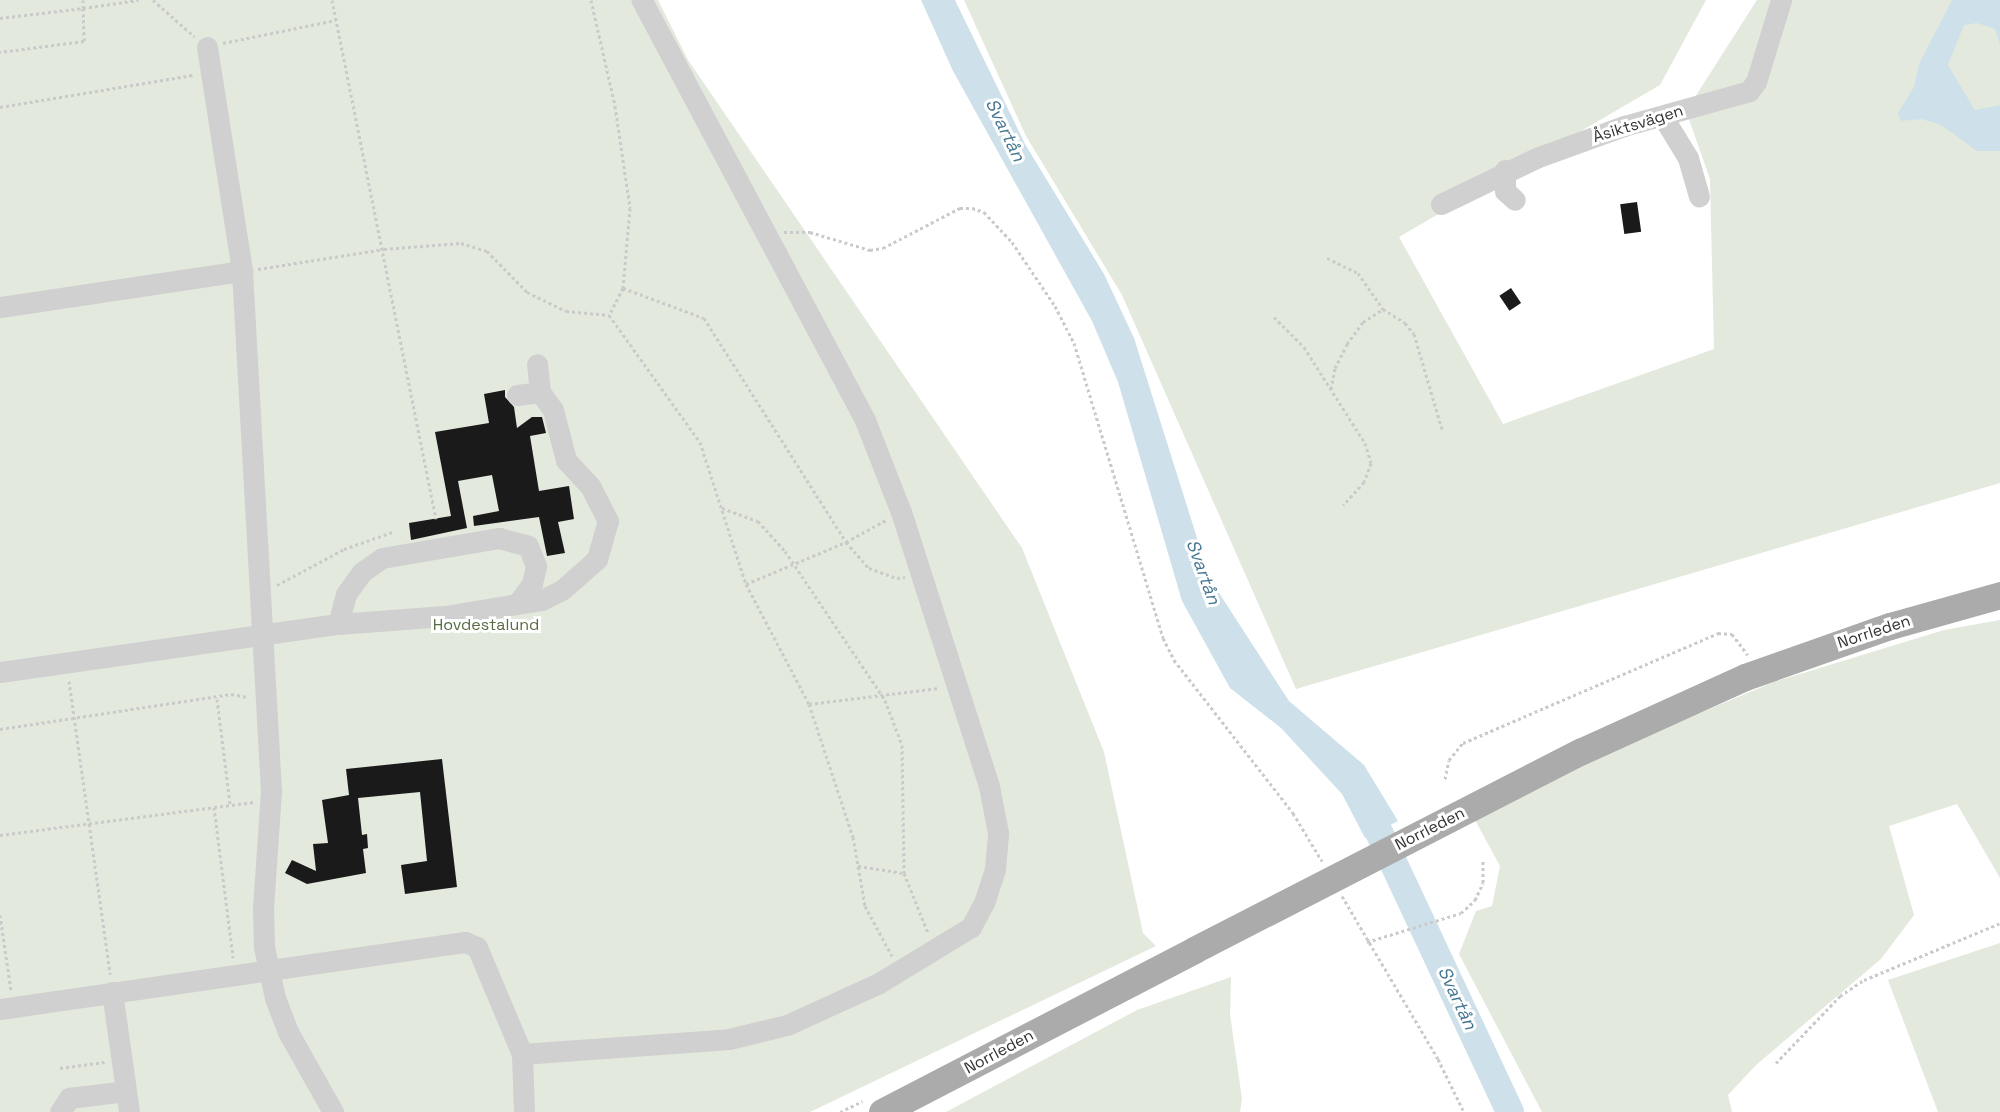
<!DOCTYPE html>
<meta charset="utf-8">
<style>
body{margin:0}
#map{position:relative;width:2000px;height:1112px;overflow:hidden;background:#fff;font-family:"Space Grotesk",sans-serif}
div>[style]{position:absolute}
[style*='--x']{left:calc(var(--x)*1px);top:calc(var(--y)*1px);width:calc(var(--w)*1px);rotate:calc(var(--a)*1deg)}
.green>*{inset:0;background:#e3e9dd}
.water>*{inset:0;background:#cee1ea}
.river>*{height:28px;margin:-14px;padding:0 14px;transform-origin:14px;border-radius:14px;background:#cee1ea}
.building>*{inset:0;background:#1a1a1a;transform-origin:0 0}
.path>*{height:3px;margin-top:-1.5px;transform-origin:0;background:repeating-linear-gradient(90deg,#cacaca 0 3px,transparent 0 6px)}
.minor>*{height:21px;margin:-10.5px;padding:0 10.5px;transform-origin:10.5px;border-radius:10.5px;background:#d0d0d0}
.major>*{height:27px;margin:-13.5px;padding:0 13.5px;transform-origin:13.5px;border-radius:13.5px;background:#ababab}
.major-bridge>*{height:27px;margin:-13.5px;padding:0 13.5px;transform-origin:13.5px;border-radius:13.5px;background:#ababab}
span{translate:-50% -50%;white-space:nowrap;text-align:center;line-height:1.15;-webkit-text-stroke:6px #fff;paint-order:stroke}
.street-label{font-size:16px;color:#333}
.park-label{font-size:16px;color:#586c43}
.water-label{font-size:18px;color:#467790;font-style:italic}
</style>
<div id="map">
<div class="green">
<i style="clip-path:polygon(0 0,658px 0,688px 60px,1022px 548px,1104px 752px,1143px 933px,1156px 946px,810px 1112px,0 1112px)"></i>
<i style="clip-path:polygon(964px 0,1706px 0,1660px 85px,1399px 237px,1503px 424px,1714px 349px,1710px 179px,1686px 111px,1757px 0,2000px 0,2000px 483px,1296px 689px,1122px 295px,1026px 136px)"></i>
<i style="clip-path:polygon(2000px 620px,2000px 878px,1957px 804px,1889px 826px,1914px 915px,1881px 959px,1756px 1065px,1728px 1095px,1732px 1112px,1542px 1112px,1459px 954px,1476px 911px,1492px 906px,1500px 866px,1475px 820px,1592px 758px,1774px 682px,1944px 630px)"></i>
<i style="clip-path:polygon(2000px 943px,2000px 1112px,1938px 1112px,1888px 980px)"></i>
<i style="clip-path:polygon(1231px 977px,1230px 1014px,1242px 1099px,1240px 1112px,946px 1112px,1137px 1010px)"></i>
</div>
<div class="water">
<i style="clip-path:polygon(921px 0,955px 0,1025px 144px,1104px 274px,1134px 338px,1210px 579px,1289px 701px,1364px 765px,1398px 821px,1365px 838px,1342px 794px,1281px 728px,1230px 688px,1182px 601px,1118px 382px,1092px 321px,953px 71px)"></i>
<i style="clip-path:polygon(1952px 0,2000px 0,2000px 45px,1995px 29px,1977px 23px,1964px 25px,1948px 65px,1975px 110px,2000px 105px,2000px 151px,1977px 151px,1941px 125px,1922px 119px,1901px 121px,1898px 113px,1914px 87px,1919px 64px)"></i>
</div>
<div class="river">
<i style="--x:1362;--y:796;--w:349;--a:64.9"></i>
</div>
<div class="building">
<i style="left:1637px;top:202px;width:30px;height:17px;rotate:82deg"></i>
<i style="left:1511px;top:288px;width:18px;height:14px;rotate:56deg"></i>
<i style="clip-path:polygon(505px 390px,505px 397px,514px 407px,517px 428px,532px 417px,542px 417px,546px 433px,530px 436px,539px 491px,569px 486px,574px 519px,558px 522px,565px 553px,547px 556px,539px 517px,474px 526px,473px 516px,499px 511px,492px 475px,458px 481px,467px 528px,411px 540px,409px 523px,451px 516px,435px 432px,489px 423px,484px 394px)"></i>
<i style="clip-path:polygon(442px 759px,457px 887px,405px 894px,401px 865px,427px 861px,420px 792px,358px 798px,362px 835px,367px 834px,368px 848px,363px 849px,366px 873px,307px 884px,285px 873px,292px 860px,316px 871px,313px 844px,328px 843px,322px 800px,349px 795px,346px 769px)"></i>
</div>
<div class="path">
<i style="--x:83;--y:0;--w:8;--a:90"></i>
<i style="--x:83;--y:8;--w:56;--a:-8.3"></i>
<i style="--x:153;--y:0;--w:55;--a:41.3"></i>
<i style="--x:332;--y:0;--w:529;--a:78.67"></i>
<i style="--x:591;--y:0;--w:109;--a:77.2"></i>
<i style="--x:615;--y:106;--w:103;--a:81.6"></i>
<i style="--x:630;--y:208;--w:80;--a:95"></i>
<i style="--x:623;--y:288;--w:30;--a:117"></i>
<i style="--x:0;--y:18;--w:84;--a:-6.9"></i>
<i style="--x:83;--y:8;--w:33;--a:88"></i>
<i style="--x:84;--y:41;--w:85;--a:172.5"></i>
<i style="--x:223;--y:43;--w:115;--a:-11.5"></i>
<i style="--x:0;--y:107;--w:197;--a:-9.4"></i>
<i style="--x:784;--y:232;--w:26;--a:0"></i>
<i style="--x:810;--y:232;--w:63;--a:16.7"></i>
<i style="--x:870;--y:250;--w:13;--a:-9"></i>
<i style="--x:883;--y:248;--w:87;--a:-27.5"></i>
<i style="--x:960;--y:208;--w:12;--a:0"></i>
<i style="--x:972;--y:208;--w:13;--a:18"></i>
<i style="--x:984;--y:212;--w:41;--a:47"></i>
<i style="--x:1012;--y:242;--w:77;--a:56.1"></i>
<i style="--x:1055;--y:306;--w:42;--a:62.8"></i>
<i style="--x:1074;--y:343;--w:308;--a:73.2"></i>
<i style="--x:1163;--y:638;--w:25;--a:63"></i>
<i style="--x:1174;--y:660;--w:194;--a:52.1"></i>
<i style="--x:1293;--y:813;--w:56;--a:58.9"></i>
<i style="--x:1327;--y:258;--w:34;--a:26"></i>
<i style="--x:1358;--y:273;--w:44;--a:55.2"></i>
<i style="--x:258;--y:269;--w:128;--a:-9"></i>
<i style="--x:384;--y:249;--w:77;--a:-4.5"></i>
<i style="--x:461;--y:243;--w:27;--a:17"></i>
<i style="--x:487;--y:251;--w:57;--a:45.7"></i>
<i style="--x:527;--y:292;--w:43;--a:26"></i>
<i style="--x:566;--y:311;--w:43;--a:5.3"></i>
<i style="--x:609;--y:315;--w:156;--a:54.4"></i>
<i style="--x:700;--y:442;--w:149;--a:72.1"></i>
<i style="--x:746;--y:584;--w:136;--a:62.3"></i>
<i style="--x:809;--y:704;--w:140;--a:71.7"></i>
<i style="--x:853;--y:837;--w:70;--a:80.1"></i>
<i style="--x:865;--y:906;--w:57;--a:61.6"></i>
<i style="--x:623;--y:288;--w:86;--a:20.3"></i>
<i style="--x:704;--y:318;--w:265;--a:57.6"></i>
<i style="--x:846;--y:542;--w:35;--a:49"></i>
<i style="--x:869;--y:568;--w:30;--a:20"></i>
<i style="--x:897;--y:578;--w:8;--a:-7"></i>
<i style="--x:1274;--y:317;--w:42;--a:45"></i>
<i style="--x:1304;--y:347;--w:114;--a:57.6"></i>
<i style="--x:1365;--y:443;--w:21;--a:73"></i>
<i style="--x:1371;--y:463;--w:20;--a:110"></i>
<i style="--x:1364;--y:482;--w:31;--a:132"></i>
<i style="--x:1331;--y:389;--w:21;--a:-79"></i>
<i style="--x:1335;--y:368;--w:27;--a:-63"></i>
<i style="--x:1347;--y:344;--w:27;--a:-54"></i>
<i style="--x:1363;--y:322;--w:24;--a:-33"></i>
<i style="--x:1383;--y:309;--w:26;--a:32"></i>
<i style="--x:1405;--y:323;--w:14;--a:51"></i>
<i style="--x:1414;--y:334;--w:99;--a:73.6"></i>
<i style="--x:722;--y:508;--w:38;--a:20"></i>
<i style="--x:758;--y:521;--w:40;--a:48"></i>
<i style="--x:785;--y:551;--w:179;--a:56.1"></i>
<i style="--x:885;--y:700;--w:48;--a:69.3"></i>
<i style="--x:902;--y:745;--w:128;--a:89.1"></i>
<i style="--x:904;--y:873;--w:65;--a:68.2"></i>
<i style="--x:746;--y:584;--w:108;--a:-22.8"></i>
<i style="--x:846;--y:542;--w:46;--a:-28.8"></i>
<i style="--x:277;--y:585;--w:76;--a:-28.2"></i>
<i style="--x:344;--y:549;--w:54;--a:-19.4"></i>
<i style="--x:69;--y:681;--w:296;--a:82"></i>
<i style="--x:217;--y:699;--w:106;--a:82.9"></i>
<i style="--x:809;--y:704;--w:131;--a:-7"></i>
<i style="--x:0;--y:729;--w:234;--a:-8.6"></i>
<i style="--x:231;--y:694;--w:17;--a:10"></i>
<i style="--x:1445;--y:779;--w:19;--a:-78"></i>
<i style="--x:1449;--y:760;--w:22;--a:-51"></i>
<i style="--x:1463;--y:743;--w:278;--a:-23.3"></i>
<i style="--x:1718;--y:633;--w:14;--a:4"></i>
<i style="--x:1732;--y:634;--w:26;--a:53"></i>
<i style="--x:214;--y:807;--w:152;--a:82.8"></i>
<i style="--x:0;--y:835;--w:256;--a:-7.4"></i>
<i style="--x:858;--y:866;--w:46;--a:8.8"></i>
<i style="--x:1342;--y:896;--w:189;--a:59.5"></i>
<i style="--x:1438;--y:1059;--w:59;--a:63.9"></i>
<i style="--x:0;--y:915;--w:76;--a:81.7"></i>
<i style="--x:1367;--y:942;--w:98;--a:-17.1"></i>
<i style="--x:1461;--y:913;--w:19;--a:-43"></i>
<i style="--x:1475;--y:900;--w:19;--a:-65"></i>
<i style="--x:1483;--y:883;--w:24;--a:-90"></i>
<i style="--x:1776;--y:1063;--w:93;--a:-46.3"></i>
<i style="--x:1840;--y:996;--w:29;--a:-34"></i>
<i style="--x:1864;--y:980;--w:147;--a:-22.7"></i>
<i style="--x:60;--y:1068;--w:45;--a:-7.6"></i>
<i style="--x:840;--y:1112;--w:25;--a:-26"></i>
</div>
<div class="minor">
<i style="--x:207;--y:47;--w:227;--a:81.1"></i>
<i style="--x:242;--y:271;--w:521;--a:86.81"></i>
<i style="--x:271;--y:791;--w:116;--a:93.9"></i>
<i style="--x:263;--y:907;--w:40;--a:88.6"></i>
<i style="--x:264;--y:947;--w:52;--a:77.8"></i>
<i style="--x:275;--y:998;--w:36;--a:69"></i>
<i style="--x:288;--y:1032;--w:92;--a:60.6"></i>
<i style="--x:1663;--y:117;--w:48;--a:58.6"></i>
<i style="--x:1688;--y:158;--w:40;--a:74"></i>
<i style="--x:1505;--y:170;--w:21;--a:90"></i>
<i style="--x:1505;--y:191;--w:13;--a:42"></i>
<i style="--x:1441;--y:204;--w:106;--a:-25.8"></i>
<i style="--x:1536;--y:158;--w:94;--a:-20"></i>
<i style="--x:1624;--y:126;--w:130;--a:-15.6"></i>
<i style="--x:1749;--y:91;--w:11;--a:-52"></i>
<i style="--x:1756;--y:82;--w:86;--a:-73"></i>
<i style="--x:0;--y:307;--w:245;--a:-8.5"></i>
<i style="--x:517;--y:395;--w:23;--a:-7"></i>
<i style="--x:338;--y:624;--w:31;--a:-75"></i>
<i style="--x:346;--y:594;--w:27;--a:-54"></i>
<i style="--x:362;--y:572;--w:24;--a:-35"></i>
<i style="--x:382;--y:558;--w:119;--a:-9.7"></i>
<i style="--x:499;--y:538;--w:30;--a:15"></i>
<i style="--x:528;--y:546;--w:22;--a:68"></i>
<i style="--x:536;--y:566;--w:18;--a:103"></i>
<i style="--x:532;--y:584;--w:21;--a:127"></i>
<i style="--x:0;--y:672;--w:341;--a:-8.1"></i>
<i style="--x:338;--y:624;--w:107;--a:-4.3"></i>
<i style="--x:445;--y:616;--w:98;--a:-9.4"></i>
<i style="--x:542;--y:600;--w:22;--a:-27"></i>
<i style="--x:562;--y:590;--w:47;--a:-41.5"></i>
<i style="--x:597;--y:559;--w:40;--a:-74"></i>
<i style="--x:608;--y:521;--w:39;--a:-117"></i>
<i style="--x:590;--y:486;--w:35;--a:-133"></i>
<i style="--x:566;--y:460;--w:52;--a:-104.6"></i>
<i style="--x:553;--y:410;--w:22;--a:-126"></i>
<i style="--x:540;--y:392;--w:28;--a:-96"></i>
<i style="--x:112;--y:992;--w:121;--a:81.9"></i>
<i style="--x:0;--y:1009;--w:470;--a:-8.2"></i>
<i style="--x:465;--y:942;--w:13;--a:23"></i>
<i style="--x:477;--y:947;--w:116;--a:67.2"></i>
<i style="--x:522;--y:1054;--w:58;--a:88"></i>
<i style="--x:522;--y:1054;--w:208;--a:-4.1"></i>
<i style="--x:729;--y:1039;--w:60;--a:-13.6"></i>
<i style="--x:787;--y:1025;--w:101;--a:-24.5"></i>
<i style="--x:879;--y:983;--w:108;--a:-31.3"></i>
<i style="--x:971;--y:927;--w:27;--a:-62"></i>
<i style="--x:984;--y:903;--w:36;--a:-72"></i>
<i style="--x:995;--y:869;--w:36;--a:-85"></i>
<i style="--x:998;--y:833;--w:48;--a:-100.8"></i>
<i style="--x:989;--y:786;--w:288;--a:-107.8"></i>
<i style="--x:901;--y:512;--w:99;--a:-111.4"></i>
<i style="--x:865;--y:420;--w:476;--a:-118"></i>
<i style="--x:60;--y:1112;--w:17;--a:-57"></i>
<i style="--x:69;--y:1098;--w:57;--a:-7"></i>
</div>
<div class="major">
<i style="--x:1582;--y:751;--w:179;--a:-24.4"></i>
<i style="--x:1745;--y:677;--w:154;--a:-19.4"></i>
<i style="--x:1890;--y:626;--w:114;--a:-15.7"></i>
<i style="--x:882;--y:1112;--w:352;--a:-27.4"></i>
</div>
<div class="major-bridge">
<i style="--x:1194;--y:950;--w:436;--a:-27.2"></i>
</div>
<div class="street-label">
<span style="left:1638px;top:124px;rotate:-17deg">Åsiktsvägen</span>
<span style="left:1874px;top:632px;rotate:-18deg">Norrleden</span>
<span style="left:1430px;top:829px;rotate:-27deg">Norrleden</span>
<span style="left:999px;top:1052px;rotate:-28deg">Norrleden</span>
</div>
<div class="park-label">
<span style="left:486px;top:625px">Hovdestalund</span>
</div>
<div class="water-label">
<span style="left:1005px;top:130px;rotate:64deg">Svartån</span>
<span style="left:1203px;top:572px;rotate:70deg">Svartån</span>
<span style="left:1457px;top:998px;rotate:65deg">Svartån</span>
</div>
</div>
